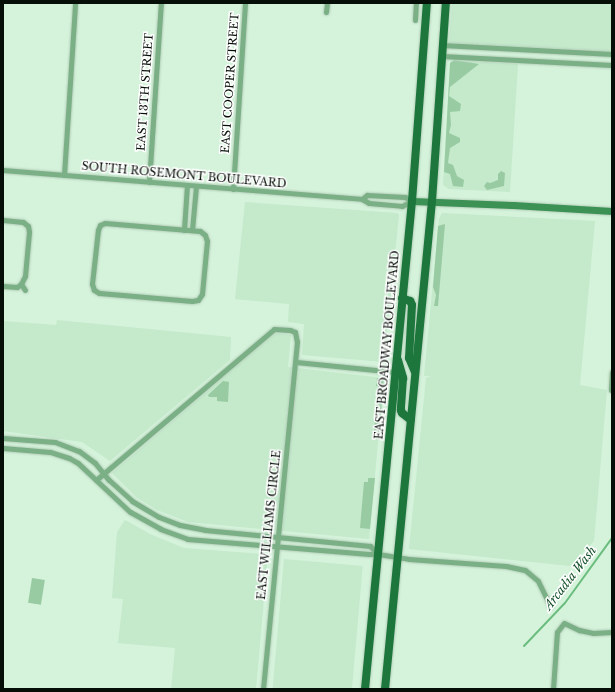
<!DOCTYPE html>
<style>
body{margin:0}
#map{position:relative;width:615px;height:692px;overflow:hidden;background:#d5f3db;font-family:"Libre Baskerville",serif}
div>[style]{position:absolute}
[style*='--x']{left:calc(var(--x)*1px);top:calc(var(--y)*1px);width:calc(var(--w)*1px);rotate:calc(var(--a)*1deg)}
.built>*{inset:0;background:#c4e9cb;transform-origin:0 0}
.green>*{inset:0;background:#99cba3;transform-origin:0 0}
.stream>*{height:2px;margin:-1px;padding:0 1px;transform-origin:1px;border-radius:1px;background:#6bbd7f}
.roads{filter:drop-shadow(0 0 1px #b4ceb9) drop-shadow(0 0 1px #b4ceb9)}
.street>*{height:5px;margin:-2.5px;padding:0 2.5px;transform-origin:2.5px;border-radius:2.5px;background:#7bb086}
.secondary>*{height:7px;margin:-3.5px;padding:0 3.5px;transform-origin:3.5px;border-radius:3.5px;background:#3c9155}
.primary>*{height:8px;margin:-4px;padding:0 4px;transform-origin:4px;border-radius:4px;background:#1d773d}
span{translate:-50% -50%;white-space:nowrap;text-align:center;line-height:1.15;-webkit-text-stroke:3px #fff;paint-order:stroke}
.street-label{font-size:11px;color:#050e07}
.water-label{font-size:12px;color:#16522a;font-style:italic}
.frame{position:absolute;inset:0;border:4px solid #050e07;pointer-events:none}
</style>
<div id="map">
<div class="built">
<i style="clip-path:polygon(452px 3px,609px 3px,612px 7px,612px 52px,449px 43px)"></i>
<i style="clip-path:polygon(454px 60px,518px 64px,510px 192px,449px 189px,443px 185px,450px 63px)"></i>
<i style="clip-path:polygon(245px 202px,397px 213px,399px 215px,384px 362px,302px 355px,304px 324px,288px 322px,289px 304px,235px 299px)"></i>
<i style="clip-path:polygon(442px 213px,595px 221px,580px 385px,607px 390px,594px 541px,570px 566px,409px 549px,426px 378px,431px 376px,424px 376px,439px 219px)"></i>
<i style="clip-path:polygon(57px 320px,231px 337px,230px 360px,110px 461px,82px 442px,3px 431px,3px 321px,56px 325px)"></i>
<i style="clip-path:polygon(275px 333px,291px 335px,288px 367px,384px 378px,369px 539px,188px 522px,157px 510px,136px 497px,112px 473px)"></i>
<i style="clip-path:polygon(125px 520px,150px 534px,184px 548px,262px 554px,267px 565px,256px 689px,171px 689px,175px 648px,118px 643px,123px 599px,112px 598px,117px 532px)"></i>
<i style="left:284px;top:559px;width:79px;height:131px;rotate:5deg"></i>
</div>
<div class="green">
<i style="clip-path:polygon(454px 60px,479px 64px,450px 87px,449px 96px,461px 104px,460px 111px,450px 112px,451px 125px,449px 133px,460px 138px,460px 142px,450px 148px,448px 163px,453px 165px,457px 176px,464px 180px,463px 187px,453px 186px,450px 174px,444px 172px,450px 63px)"></i>
<i style="clip-path:polygon(501px 171px,505px 173px,504px 186px,487px 190px,484px 186px,487px 182px,490px 183px,498px 180px,498px 174px)"></i>
<i style="clip-path:polygon(445px 224px,438px 306px,434px 306px,436px 295px,433px 287px,438px 226px)"></i>
<i style="clip-path:polygon(377px 378px,384px 378px,379px 434px,374px 433px,377px 393px,380px 394px,381px 391px,378px 390px,378px 386px,376px 386px)"></i>
<i style="clip-path:polygon(223px 381px,229px 382px,228px 402px,217px 401px,217px 397px,209px 397px,208px 395px)"></i>
<i style="clip-path:polygon(368px 478px,375px 478px,370px 529px,360px 528px,364px 482px,368px 482px)"></i>
<i style="left:32px;top:578px;width:13px;height:25px;rotate:9deg"></i>
</div>
<div class="stream">
<i style="--x:524;--y:646;--w:59;--a:-46.4"></i>
<i style="--x:565;--y:603;--w:80;--a:-54.1"></i>
</div>
<div class="roads">
<div class="street">
<i style="--x:326;--y:12;--w:9;--a:-84"></i>
<i style="--x:415;--y:20;--w:17;--a:-87"></i>
<i style="--x:442;--y:45;--w:170;--a:3"></i>
<i style="--x:442;--y:56;--w:170;--a:3"></i>
<i style="--x:3;--y:170;--w:360;--a:4.6"></i>
<i style="--x:362;--y:199;--w:8;--a:30"></i>
<i style="--x:369;--y:203;--w:33;--a:5"></i>
<i style="--x:402;--y:206;--w:11;--a:-27"></i>
<i style="--x:412;--y:201;--w:8;--a:-150"></i>
<i style="--x:405;--y:197;--w:38;--a:-177"></i>
<i style="--x:367;--y:195;--w:6;--a:141"></i>
<i style="--x:64;--y:175;--w:172;--a:-86.3"></i>
<i style="--x:149;--y:182;--w:179;--a:-86.2"></i>
<i style="--x:233;--y:189;--w:186;--a:-86.3"></i>
<i style="--x:3;--y:220;--w:20;--a:6"></i>
<i style="--x:23;--y:222;--w:6;--a:39"></i>
<i style="--x:105;--y:223;--w:95;--a:4.8"></i>
<i style="--x:200;--y:231;--w:6;--a:39"></i>
<i style="--x:205;--y:235;--w:6;--a:72"></i>
<i style="--x:207;--y:241;--w:53;--a:95.4"></i>
<i style="--x:202;--y:294;--w:7;--a:124"></i>
<i style="--x:198;--y:300;--w:6;--a:171"></i>
<i style="--x:192;--y:301;--w:93;--a:-175.1"></i>
<i style="--x:99;--y:293;--w:6;--a:-149"></i>
<i style="--x:94;--y:290;--w:6;--a:-108"></i>
<i style="--x:92;--y:284;--w:54;--a:-83.7"></i>
<i style="--x:98;--y:230;--w:5;--a:-68"></i>
<i style="--x:100;--y:225;--w:5;--a:-22"></i>
<i style="--x:184;--y:230;--w:45;--a:-86.2"></i>
<i style="--x:192;--y:230;--w:44;--a:-84.8"></i>
<i style="--x:21;--y:284;--w:9;--a:-63"></i>
<i style="--x:25;--y:276;--w:44;--a:-84.8"></i>
<i style="--x:29;--y:232;--w:6;--a:-99"></i>
<i style="--x:21;--y:284;--w:7;--a:56"></i>
<i style="--x:3;--y:286;--w:14;--a:4"></i>
<i style="--x:17;--y:287;--w:5;--a:-37"></i>
<i style="--x:296;--y:362;--w:100;--a:5.8"></i>
<i style="--x:611;--y:390;--w:18;--a:-87"></i>
<i style="--x:3;--y:438;--w:52;--a:4.4"></i>
<i style="--x:55;--y:442;--w:26;--a:21"></i>
<i style="--x:79;--y:451;--w:20;--a:37"></i>
<i style="--x:95;--y:463;--w:22;--a:51"></i>
<i style="--x:109;--y:480;--w:31;--a:42"></i>
<i style="--x:132;--y:501;--w:31;--a:31"></i>
<i style="--x:159;--y:517;--w:22;--a:21"></i>
<i style="--x:180;--y:525;--w:25;--a:11"></i>
<i style="--x:205;--y:530;--w:166;--a:5.5"></i>
<i style="--x:370;--y:546;--w:11;--a:45"></i>
<i style="--x:378;--y:554;--w:9;--a:180"></i>
<i style="--x:369;--y:554;--w:182;--a:-175.3"></i>
<i style="--x:188;--y:539;--w:29;--a:-160"></i>
<i style="--x:161;--y:529;--w:35;--a:-151"></i>
<i style="--x:130;--y:512;--w:71;--a:-136.7"></i>
<i style="--x:78;--y:463;--w:10;--a:-151"></i>
<i style="--x:69;--y:458;--w:20;--a:-162"></i>
<i style="--x:50;--y:452;--w:47;--a:-175.1"></i>
<i style="--x:96;--y:480;--w:233;--a:-40.3"></i>
<i style="--x:274;--y:329;--w:16;--a:4"></i>
<i style="--x:290;--y:330;--w:5;--a:22"></i>
<i style="--x:295;--y:332;--w:10;--a:79"></i>
<i style="--x:297;--y:342;--w:349;--a:95.6"></i>
<i style="--x:378;--y:554;--w:31;--a:9"></i>
<i style="--x:409;--y:559;--w:97;--a:4.1"></i>
<i style="--x:506;--y:566;--w:19;--a:12"></i>
<i style="--x:525;--y:570;--w:17;--a:40"></i>
<i style="--x:538;--y:581;--w:28;--a:64"></i>
<i style="--x:553;--y:689;--w:57;--a:-86"></i>
<i style="--x:557;--y:632;--w:11;--a:-52"></i>
<i style="--x:564;--y:623;--w:17;--a:25"></i>
<i style="--x:579;--y:630;--w:14;--a:12"></i>
<i style="--x:593;--y:633;--w:19;--a:-3"></i>
</div>
<div class="secondary">
<i style="--x:412;--y:201;--w:101;--a:2.3"></i>
<i style="--x:513;--y:205;--w:99;--a:3.5"></i>
</div>
<div class="primary">
<i style="--x:402;--y:298;--w:9;--a:21"></i>
<i style="--x:410;--y:301;--w:4;--a:63"></i>
<i style="--x:412;--y:305;--w:53;--a:93.2"></i>
<i style="--x:409;--y:358;--w:15;--a:67"></i>
<i style="--x:398;--y:360;--w:19;--a:74"></i>
<i style="--x:403;--y:378;--w:32;--a:94"></i>
<i style="--x:401;--y:410;--w:3;--a:72"></i>
<i style="--x:402;--y:413;--w:11;--a:38"></i>
<i style="--x:365;--y:689;--w:490;--a:-84.5"></i>
<i style="--x:412;--y:201;--w:199;--a:-85.7"></i>
<i style="--x:385;--y:689;--w:490;--a:-84.5"></i>
<i style="--x:432;--y:201;--w:198;--a:-86"></i>
</div>
</div>
<div class="street-label">
<span style="left:230px;top:83px;rotate:-86deg">EAST COOPER STREET</span>
<span style="left:145px;top:92px;rotate:-86deg">EAST 13TH STREET</span>
<span style="left:184px;top:175px;rotate:5deg">SOUTH ROSEMONT BOULEVARD</span>
<span style="left:387px;top:345px;rotate:-85deg">EAST BROADWAY BOULEVARD</span>
<span style="left:269px;top:525px;rotate:-84deg">EAST WILLIAMS CIRCLE</span>
</div>
<div class="water-label">
<span style="left:570px;top:578px;rotate:-52deg">Arcadia Wash</span>
</div>
<div class="frame"></div>
</div>
